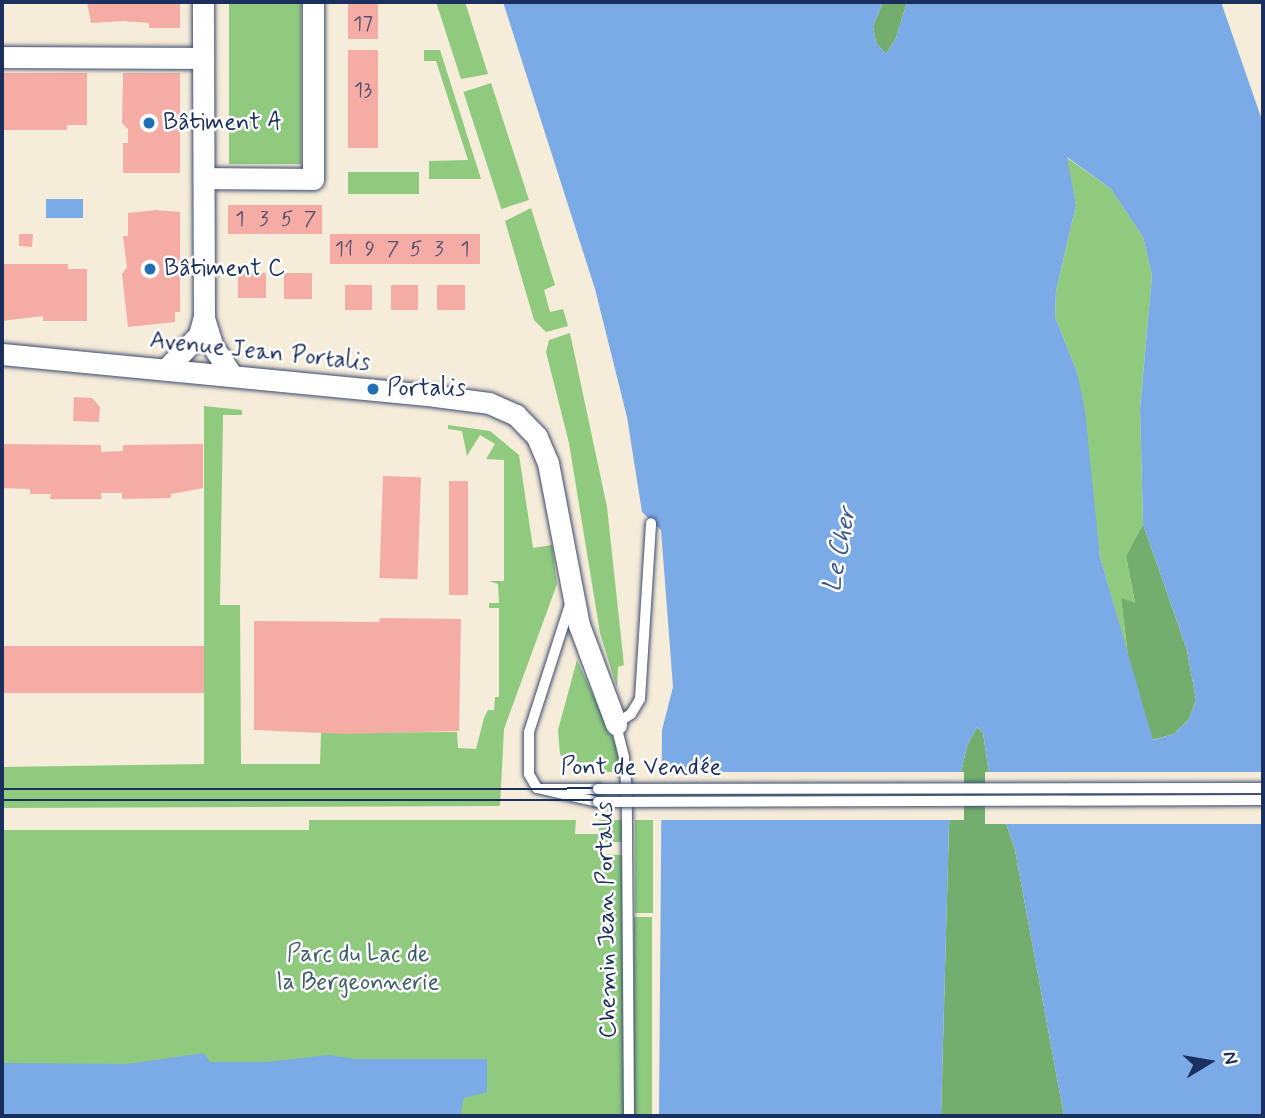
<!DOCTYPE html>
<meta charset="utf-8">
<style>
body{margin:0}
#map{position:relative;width:1265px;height:1118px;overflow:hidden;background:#f5ecd9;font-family:Mynerve,sans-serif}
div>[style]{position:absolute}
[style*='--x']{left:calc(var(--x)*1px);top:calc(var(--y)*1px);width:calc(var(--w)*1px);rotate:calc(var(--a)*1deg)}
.green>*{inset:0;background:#8fca7f;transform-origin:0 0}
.forest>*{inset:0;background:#73ae6e}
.water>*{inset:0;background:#7babe6;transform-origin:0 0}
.pier>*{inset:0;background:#f5ecd9;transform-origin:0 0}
.building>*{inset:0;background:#f5aca5;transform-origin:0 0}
.roads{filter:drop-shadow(0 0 2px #3c4b70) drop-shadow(0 0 2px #3c4b70)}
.lane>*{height:10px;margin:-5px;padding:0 5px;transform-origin:5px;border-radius:5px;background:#fff}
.street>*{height:21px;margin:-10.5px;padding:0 10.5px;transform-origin:10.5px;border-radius:10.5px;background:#fff}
.tram>*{height:2px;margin:-1px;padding:0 1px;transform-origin:1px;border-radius:1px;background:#1b2f5e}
.bridges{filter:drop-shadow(0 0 2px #3c4b70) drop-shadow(0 0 2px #3c4b70)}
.lane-bridge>*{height:10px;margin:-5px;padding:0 5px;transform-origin:5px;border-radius:5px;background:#fff}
.dots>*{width:19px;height:19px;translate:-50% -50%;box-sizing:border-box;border:4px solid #fff;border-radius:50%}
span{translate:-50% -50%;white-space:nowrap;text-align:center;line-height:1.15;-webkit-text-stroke:5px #fff;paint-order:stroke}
.number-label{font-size:21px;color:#524e70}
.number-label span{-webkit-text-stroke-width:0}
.poi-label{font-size:24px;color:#1b2f5e}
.left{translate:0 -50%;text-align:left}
.street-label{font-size:24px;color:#1b2f5e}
.park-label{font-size:24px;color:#3e5e68}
.water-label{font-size:26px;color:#3d5a8e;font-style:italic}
.frame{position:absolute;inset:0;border:4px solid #1b2f5e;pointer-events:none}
.north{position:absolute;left:1174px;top:1027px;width:70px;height:70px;-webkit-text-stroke:5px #fff;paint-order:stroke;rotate:79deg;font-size:19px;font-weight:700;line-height:28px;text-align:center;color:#1b2f5e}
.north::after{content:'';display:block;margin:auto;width:24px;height:32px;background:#1b2f5e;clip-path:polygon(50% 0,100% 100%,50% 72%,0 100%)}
</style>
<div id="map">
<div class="green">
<i style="left:229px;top:2px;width:72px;height:162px"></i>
<i style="clip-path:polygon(436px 2px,465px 2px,488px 74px,461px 79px)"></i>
<i style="clip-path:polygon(424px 50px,440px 50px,481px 179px,429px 179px,429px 161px,468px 160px,436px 61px,424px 61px)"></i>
<i style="left:491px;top:83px;width:123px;height:29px;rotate:72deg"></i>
<i style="clip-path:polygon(1066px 157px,1111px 189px,1143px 237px,1152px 275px,1140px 409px,1143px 524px,1126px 556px,1135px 604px,1121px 599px,1128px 656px,1100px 557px,1077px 372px,1055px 317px,1056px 291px,1076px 205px)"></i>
<i style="left:348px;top:172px;width:71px;height:22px"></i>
<i style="clip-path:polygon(531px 208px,555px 285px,544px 290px,550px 312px,563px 309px,568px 326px,546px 332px,534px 320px,505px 221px)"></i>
<i style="clip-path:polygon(570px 333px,607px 507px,624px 665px,618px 667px,617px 688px,600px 633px,569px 443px,546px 352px,549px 340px)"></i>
<i style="clip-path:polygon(204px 406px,242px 410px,242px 415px,223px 415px,220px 605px,240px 605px,241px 764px,320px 764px,321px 733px,457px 732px,458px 748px,476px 749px,484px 718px,488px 710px,494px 710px,495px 697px,499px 697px,499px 608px,489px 608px,489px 603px,499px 603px,498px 584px,489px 581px,504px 581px,504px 460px,486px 459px,495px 444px,480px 435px,467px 456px,462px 431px,448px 429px,448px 425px,490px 431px,519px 455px,533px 548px,552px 545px,557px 584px,504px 729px,500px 806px,2px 808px,2px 767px,204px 764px)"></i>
<i style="clip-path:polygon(577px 660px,619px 751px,622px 772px,598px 772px,597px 762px,567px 763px,560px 754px,558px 730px)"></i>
<i style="clip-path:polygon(309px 820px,576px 820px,575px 834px,599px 834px,599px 820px,622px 820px,622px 842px,599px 842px,599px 854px,623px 855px,624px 1116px,2px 1116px,2px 830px,309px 830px)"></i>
<i style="left:635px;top:820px;width:18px;height:93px"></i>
<i style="left:634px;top:917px;width:18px;height:199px"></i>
</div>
<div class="forest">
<i style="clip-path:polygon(883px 2px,907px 2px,896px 38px,886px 54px,876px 43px,873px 26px)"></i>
<i style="clip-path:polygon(1143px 524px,1187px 650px,1196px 700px,1189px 719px,1174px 734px,1152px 740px,1128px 656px,1121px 598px,1135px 603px,1126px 556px)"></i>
<i style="clip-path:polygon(977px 727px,983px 733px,989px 773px,1015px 850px,1064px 1116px,941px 1116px,949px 825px,967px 746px)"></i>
</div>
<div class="water">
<i style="clip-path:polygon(evenodd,503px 2px,883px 2px,873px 26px,876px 43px,886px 54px,896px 38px,907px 2px,1221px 2px,1263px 123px,1263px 1116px,1064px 1116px,1015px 850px,989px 773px,983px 733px,977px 727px,967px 746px,949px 825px,941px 1116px,659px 1116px,662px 730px,673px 687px,661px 530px,642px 512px,627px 417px,595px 289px,503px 2px,1067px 157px,1111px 189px,1143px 237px,1152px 275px,1140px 409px,1143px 524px,1187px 650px,1196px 700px,1189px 719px,1174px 734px,1153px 740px,1100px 557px,1085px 411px,1077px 372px,1055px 317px,1056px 291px,1076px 205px,1067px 157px)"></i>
<i style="left:46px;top:199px;width:37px;height:19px"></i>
<i style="clip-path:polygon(204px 1053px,210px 1062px,266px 1062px,329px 1055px,354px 1059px,487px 1059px,487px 1092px,464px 1098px,460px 1116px,2px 1116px,2px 1063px,127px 1064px)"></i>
</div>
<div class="pier">
<i style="left:657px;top:772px;width:307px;height:48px"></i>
<i style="left:985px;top:772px;width:278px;height:52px"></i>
</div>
<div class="building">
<i style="clip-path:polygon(87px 2px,180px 2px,180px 28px,149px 28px,149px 23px,123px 21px,91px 23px)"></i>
<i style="left:348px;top:2px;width:30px;height:37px"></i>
<i style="left:348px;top:50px;width:30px;height:98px"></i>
<i style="clip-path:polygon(2px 73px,87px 73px,87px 125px,67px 125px,67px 130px,2px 130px)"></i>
<i style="clip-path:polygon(123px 73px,180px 73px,180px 173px,123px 173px,123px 143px,128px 143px,128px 129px,122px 123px)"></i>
<i style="left:228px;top:205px;width:94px;height:29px"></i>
<i style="clip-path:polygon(156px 210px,180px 212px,180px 312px,175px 312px,175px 322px,128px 327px,122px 274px,127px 267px,123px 236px,128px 236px,128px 213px)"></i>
<i style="clip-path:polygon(19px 234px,33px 234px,32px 247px,19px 246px)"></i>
<i style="left:330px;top:234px;width:150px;height:30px"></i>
<i style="clip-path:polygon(2px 264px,68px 264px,68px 269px,87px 269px,87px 321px,43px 321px,43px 316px,2px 321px)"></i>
<i style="left:266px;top:273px;width:25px;height:28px;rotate:90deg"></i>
<i style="left:284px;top:273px;width:28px;height:26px"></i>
<i style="left:345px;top:285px;width:27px;height:25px"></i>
<i style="left:391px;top:285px;width:27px;height:25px"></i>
<i style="left:437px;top:285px;width:28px;height:25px"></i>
<i style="clip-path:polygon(74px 397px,92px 398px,100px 407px,99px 422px,73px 421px)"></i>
<i style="clip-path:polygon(2px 444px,101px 445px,101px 452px,123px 451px,123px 445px,203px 444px,203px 488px,171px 494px,171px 498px,122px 499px,122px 493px,101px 493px,102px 499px,50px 499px,51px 494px,30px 494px,30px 489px,2px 488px)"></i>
<i style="left:383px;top:476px;width:38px;height:102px;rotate:2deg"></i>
<i style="left:449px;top:481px;width:19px;height:114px"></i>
<i style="clip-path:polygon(380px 618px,461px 619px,459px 731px,346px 734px,254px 730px,254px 621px,379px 622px)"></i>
<i style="left:2px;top:646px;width:202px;height:47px"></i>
</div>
<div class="roads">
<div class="lane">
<i style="--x:537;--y:788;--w:16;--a:-120"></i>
<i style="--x:529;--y:774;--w:42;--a:-90"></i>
<i style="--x:529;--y:732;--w:134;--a:-72.2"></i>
<i style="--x:537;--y:788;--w:63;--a:12.9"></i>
<i style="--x:543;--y:789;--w:55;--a:0"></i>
<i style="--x:629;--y:1116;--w:322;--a:-90.4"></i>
<i style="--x:627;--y:794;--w:37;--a:-95"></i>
<i style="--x:624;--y:757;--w:34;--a:-104"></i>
<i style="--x:616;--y:724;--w:18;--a:-34"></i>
<i style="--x:631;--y:714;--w:17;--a:-59"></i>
<i style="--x:640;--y:699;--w:176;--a:-86.4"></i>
</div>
<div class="street">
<i style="--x:2;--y:57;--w:201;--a:0.3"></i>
<i style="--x:204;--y:178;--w:109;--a:0.5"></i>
<i style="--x:313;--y:179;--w:177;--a:-90"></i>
<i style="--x:204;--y:318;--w:28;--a:73"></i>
<i style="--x:212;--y:345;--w:37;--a:57"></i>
<i style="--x:2;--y:354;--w:435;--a:5.5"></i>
<i style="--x:435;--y:396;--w:54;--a:7.4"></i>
<i style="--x:489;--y:403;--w:30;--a:24"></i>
<i style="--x:516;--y:415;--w:30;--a:46"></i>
<i style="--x:537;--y:437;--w:28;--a:67"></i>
<i style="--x:548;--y:463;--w:165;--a:79.2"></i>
<i style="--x:579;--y:625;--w:106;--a:69.5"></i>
<i style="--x:166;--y:369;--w:47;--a:-45.9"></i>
<i style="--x:199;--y:335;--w:20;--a:-75"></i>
<i style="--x:204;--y:316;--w:314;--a:-90.2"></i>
</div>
</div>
<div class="tram">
<i style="--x:2;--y:789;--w:1261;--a:-0.05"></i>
<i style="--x:2;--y:800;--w:1261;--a:0"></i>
</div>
<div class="bridges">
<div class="lane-bridge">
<i style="--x:598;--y:789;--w:665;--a:-0.09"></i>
<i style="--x:598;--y:802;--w:665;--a:-0.17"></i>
</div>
</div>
<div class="dots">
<i style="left:149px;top:123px;background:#1f6fb2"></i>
<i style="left:150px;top:269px;background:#1f6fb2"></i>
<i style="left:373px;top:389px;background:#1f6fb2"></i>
</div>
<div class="number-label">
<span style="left:363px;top:24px">17</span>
<span style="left:363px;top:90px">13</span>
<span style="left:240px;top:219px">1</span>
<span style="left:264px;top:219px">3</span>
<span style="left:287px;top:219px">5</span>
<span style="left:310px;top:219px">7</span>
<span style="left:344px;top:249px">11</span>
<span style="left:370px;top:249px">9</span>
<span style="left:393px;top:249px">7</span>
<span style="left:416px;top:249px">5</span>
<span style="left:439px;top:249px">3</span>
<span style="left:465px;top:249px">1</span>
</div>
<div class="poi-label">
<span class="left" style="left:163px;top:123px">Bâtiment A</span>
<span class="left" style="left:164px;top:269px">Bâtiment C</span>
<span class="left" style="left:387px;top:389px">Portalis</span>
</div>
<div class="street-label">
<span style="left:260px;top:352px;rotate:6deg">Avenue Jean Portalis</span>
<span style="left:641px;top:768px">Pont de Vendée</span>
<span style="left:607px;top:920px;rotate:-91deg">Chemin Jean Portalis</span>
</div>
<div class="park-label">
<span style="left:358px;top:969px">Parc du Lac de<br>la Bergeonnerie</span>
</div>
<div class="water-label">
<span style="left:841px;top:550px;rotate:-79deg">Le Cher</span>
</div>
<div class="frame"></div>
<div class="north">N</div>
</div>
